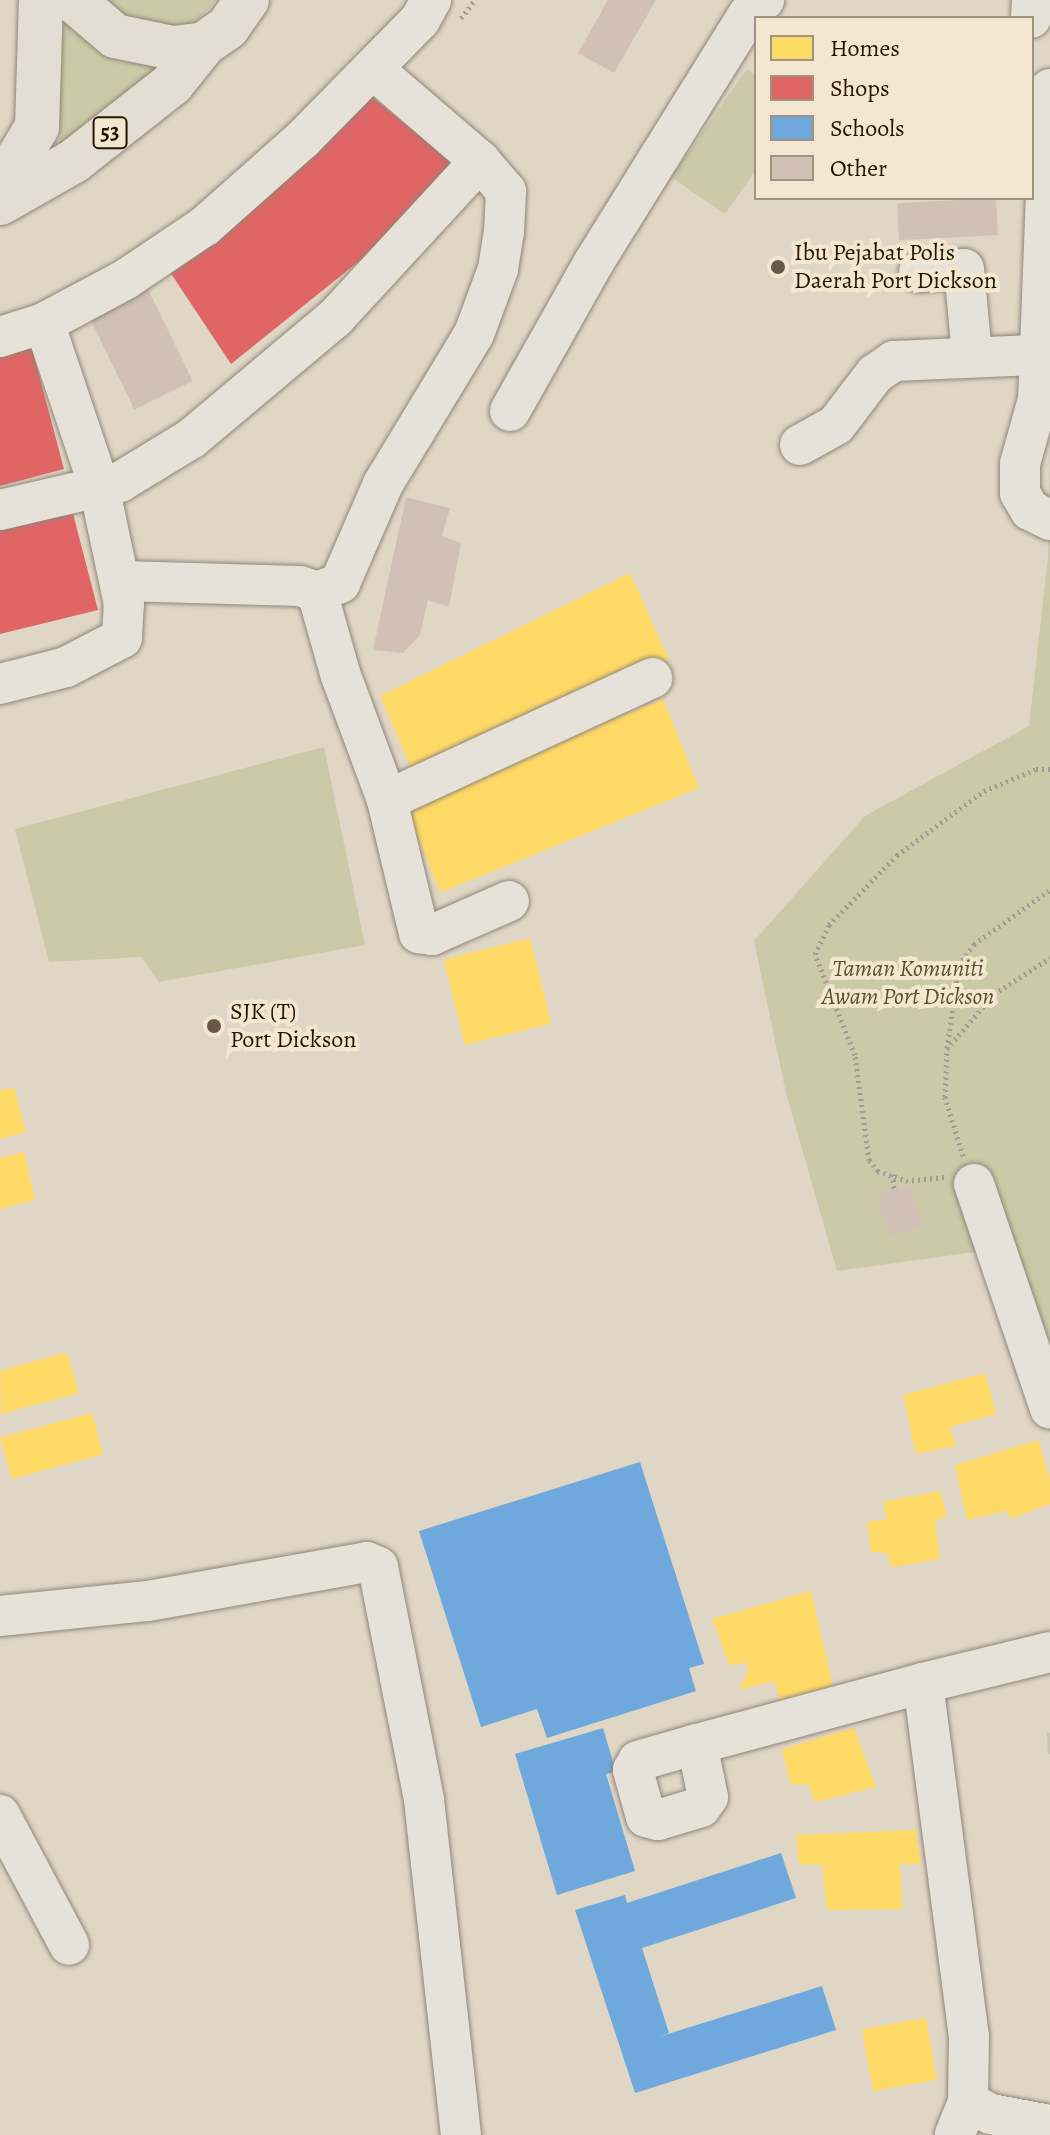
<!DOCTYPE html>
<style>
body{margin:0}
#map{position:relative;width:1050px;height:2135px;overflow:hidden;background:#e0d6c5;font-family:Alegreya,serif}
div>[style]{position:absolute}
[style*='--x']{left:calc(var(--x)*1px);top:calc(var(--y)*1px);width:calc(var(--w)*1px);rotate:calc(var(--a)*1deg)}
.green>*{inset:0;background:#cbc9a7}
.homes>*{inset:0;background:#ffd966;transform-origin:0 0}
.shops>*{inset:0;background:#e06666}
.schools>*{inset:0;background:#6fa8dc}
.building>*{inset:0;background:#d1c0b5;transform-origin:0 0}
.path>*{height:5px;margin-top:-2.5px;transform-origin:0;background:repeating-linear-gradient(90deg,#a19b92 0 2px,transparent 0 6px)}
.roads{filter:drop-shadow(0 0 2px #8e867a) drop-shadow(0 0 2px #8e867a)}
.minor>*{height:40px;margin:-20px;padding:0 20px;transform-origin:20px;border-radius:20px;background:#e7e2d9}
.major>*{height:44px;margin:-22px;padding:0 22px;transform-origin:22px;border-radius:22px;background:#e3ddd3}
.dots>*{width:22px;height:22px;translate:-50% -50%;box-sizing:border-box;border:4px solid #f3e7d2;border-radius:50%}
span{translate:-50% -50%;white-space:nowrap;text-align:center;line-height:1.15;-webkit-text-stroke:8px #f3e7d2;paint-order:stroke}
.shield-label span{padding:2px 6px;background:#f3e7d2;border:2px solid;border-radius:6px;-webkit-text-stroke-width:0}
.shield-label{font-size:22px;color:#271501;font-weight:700}
.poi-label{font-size:24px;color:#271501}
.left{translate:0 -50%;text-align:left}
.park-label{font-size:24px;color:#5a5032;font-style:italic}
.legend{position:absolute;left:754px;top:16px;width:280px;height:184px;box-sizing:border-box;background:#f3e7d2;border:2px solid #a1937e;margin:0;padding:10px 14px;list-style:none;font-size:24px;color:#271501}
.legend li{display:flex;align-items:center;gap:16px;height:40px}
.legend b{width:40px;border:2px solid #a1937e}
</style>
<div id="map">
<div class="green">
<i style="clip-path:polygon(98px 0,217px 0,194px 24px,144px 30px)"></i>
<i style="clip-path:polygon(56px 8px,96px 46px,123px 61px,160px 68px,72px 144px,60px 144px)"></i>
<i style="clip-path:polygon(747px 69px,756px 75px,756px 170px,725px 214px,671px 177px)"></i>
<i style="clip-path:polygon(1050px 428px,1050px 1432px,975px 1252px,837px 1271px,786px 1093px,754px 941px,865px 816px,1029px 726px,1048px 557px)"></i>
<i style="clip-path:polygon(324px 747px,365px 945px,159px 982px,141px 957px,49px 962px,15px 829px)"></i>
</div>
<div class="homes">
<i style="clip-path:polygon(630px 573px,669px 660px,412px 770px,380px 696px)"></i>
<i style="left:663px;top:699px;width:96px;height:279px;rotate:68deg"></i>
<i style="left:530px;top:938px;width:88px;height:89px;rotate:76deg"></i>
<i style="clip-path:polygon(14px 1087px,26px 1132px,0 1139px,0 1090px)"></i>
<i style="clip-path:polygon(24px 1152px,35px 1200px,0 1209px,0 1158px)"></i>
<i style="clip-path:polygon(67px 1352px,79px 1393px,1px 1414px,0 1371px)"></i>
<i style="clip-path:polygon(985px 1373px,996px 1414px,950px 1427px,956px 1446px,916px 1454px,903px 1395px)"></i>
<i style="left:92px;top:1413px;width:43px;height:95px;rotate:75deg"></i>
<i style="clip-path:polygon(1038px 1440px,1050px 1480px,1050px 1504px,1011px 1519px,1007px 1511px,967px 1520px,955px 1465px)"></i>
<i style="clip-path:polygon(940px 1491px,947px 1516px,935px 1521px,940px 1559px,891px 1567px,887px 1553px,871px 1552px,867px 1522px,887px 1519px,883px 1502px)"></i>
<i style="clip-path:polygon(811px 1591px,833px 1686px,780px 1700px,774px 1681px,739px 1690px,748px 1670px,745px 1662px,730px 1666px,712px 1619px)"></i>
<i style="clip-path:polygon(854px 1728px,876px 1787px,815px 1802px,808px 1784px,791px 1785px,782px 1749px)"></i>
<i style="clip-path:polygon(916px 1830px,921px 1864px,900px 1864px,902px 1909px,827px 1910px,822px 1865px,799px 1864px,796px 1835px)"></i>
<i style="left:926px;top:2018px;width:63px;height:65px;rotate:80deg"></i>
</div>
<div class="shops">
<i style="clip-path:polygon(371px 96px,455px 165px,373px 250px,231px 364px,166px 266px)"></i>
<i style="clip-path:polygon(32px 348px,64px 469px,0 486px,0 357px)"></i>
<i style="clip-path:polygon(70px 502px,98px 610px,0 634px,0 517px)"></i>
</div>
<div class="schools">
<i style="clip-path:polygon(640px 1462px,704px 1664px,689px 1668px,696px 1691px,547px 1738px,537px 1709px,481px 1727px,419px 1531px)"></i>
<i style="clip-path:polygon(603px 1728px,616px 1772px,606px 1774px,635px 1871px,557px 1895px,515px 1754px)"></i>
<i style="clip-path:polygon(781px 1853px,796px 1898px,642px 1948px,669px 2033px,658px 2037px,822px 1986px,836px 2030px,635px 2093px,575px 1910px,625px 1895px,627px 1903px)"></i>
</div>
<div class="building">
<i style="clip-path:polygon(608px 0,656px 0,614px 73px,578px 53px)"></i>
<i style="left:996px;top:198px;width:37px;height:99px;rotate:87deg"></i>
<i style="left:145px;top:283px;width:109px;height:65px;rotate:64deg"></i>
<i style="clip-path:polygon(406px 497px,450px 508px,442px 536px,461px 543px,449px 607px,428px 600px,420px 635px,403px 653px,373px 650px)"></i>
<i style="left:910px;top:1185px;width:43px;height:36px;rotate:72deg"></i>
<i style="clip-path:polygon(1047px 1733px,1050px 1733px,1050px 1754px,1048px 1754px)"></i>
</div>
<div class="path">
<i style="--x:461;--y:18;--w:23;--a:-52"></i>
<i style="--x:947;--y:1048;--w:84;--a:-81.8"></i>
<i style="--x:959;--y:965;--w:26;--a:-54"></i>
<i style="--x:974;--y:944;--w:93;--a:-35.4"></i>
<i style="--x:963;--y:1156;--w:62;--a:-107"></i>
<i style="--x:945;--y:1097;--w:48;--a:-87.6"></i>
<i style="--x:947;--y:1049;--w:72;--a:-49.5"></i>
<i style="--x:994;--y:994;--w:67;--a:-32.7"></i>
<i style="--x:893;--y:1174;--w:16;--a:86"></i>
<i style="--x:944;--y:1177;--w:36;--a:174"></i>
<i style="--x:908;--y:1181;--w:32;--a:-162"></i>
<i style="--x:878;--y:1171;--w:14;--a:-129"></i>
<i style="--x:869;--y:1160;--w:106;--a:-97.6"></i>
<i style="--x:855;--y:1055;--w:109;--a:-111.6"></i>
<i style="--x:815;--y:954;--w:32;--a:-64"></i>
<i style="--x:829;--y:925;--w:98;--a:-45.8"></i>
<i style="--x:897;--y:855;--w:108;--a:-36.3"></i>
<i style="--x:984;--y:791;--w:56;--a:-22.9"></i>
<i style="--x:1036;--y:769;--w:14;--a:0"></i>
</div>
<div class="roads">
<div class="minor">
<i style="--x:1031;--y:18;--w:18;--a:-87"></i>
<i style="--x:1050;--y:89;--w:310;--a:92.2"></i>
<i style="--x:1038;--y:399;--w:67;--a:105.5"></i>
<i style="--x:1020;--y:464;--w:29;--a:90"></i>
<i style="--x:1020;--y:493;--w:20;--a:60"></i>
<i style="--x:1030;--y:510;--w:22;--a:27"></i>
<i style="--x:919;--y:272;--w:45;--a:-3.8"></i>
<i style="--x:964;--y:269;--w:87;--a:84.7"></i>
<i style="--x:0;--y:337;--w:46;--a:-17.7"></i>
<i style="--x:44;--y:323;--w:93;--a:-28.2"></i>
<i style="--x:126;--y:279;--w:95;--a:-33.9"></i>
<i style="--x:205;--y:226;--w:130;--a:-41.6"></i>
<i style="--x:302;--y:140;--w:168;--a:-45.5"></i>
<i style="--x:420;--y:20;--w:23;--a:-61"></i>
<i style="--x:510;--y:411;--w:171;--a:-60.6"></i>
<i style="--x:594;--y:262;--w:291;--a:-58.1"></i>
<i style="--x:748;--y:15;--w:22;--a:-43"></i>
<i style="--x:800;--y:445;--w:41;--a:-29.1"></i>
<i style="--x:836;--y:425;--w:64;--a:-52.6"></i>
<i style="--x:875;--y:374;--w:23;--a:-34"></i>
<i style="--x:894;--y:361;--w:141;--a:-2.4"></i>
<i style="--x:0;--y:510;--w:123;--a:-13.1"></i>
<i style="--x:120;--y:482;--w:84;--a:-31.4"></i>
<i style="--x:192;--y:438;--w:187;--a:-40"></i>
<i style="--x:335;--y:318;--w:214;--a:-47.3"></i>
<i style="--x:121;--y:581;--w:179;--a:1.6"></i>
<i style="--x:300;--y:586;--w:18;--a:19"></i>
<i style="--x:317;--y:592;--w:87;--a:74.1"></i>
<i style="--x:341;--y:676;--w:132;--a:69.6"></i>
<i style="--x:387;--y:800;--w:137;--a:76.5"></i>
<i style="--x:419;--y:933;--w:13;--a:9"></i>
<i style="--x:432;--y:935;--w:84;--a:-23.8"></i>
<i style="--x:317;--y:592;--w:25;--a:-21"></i>
<i style="--x:340;--y:583;--w:108;--a:-66.5"></i>
<i style="--x:383;--y:484;--w:175;--a:-58.8"></i>
<i style="--x:474;--y:334;--w:69;--a:-69.7"></i>
<i style="--x:498;--y:269;--w:37;--a:-81"></i>
<i style="--x:504;--y:232;--w:41;--a:-87.2"></i>
<i style="--x:506;--y:191;--w:40;--a:-131"></i>
<i style="--x:480;--y:161;--w:141;--a:-139.3"></i>
<i style="--x:0;--y:684;--w:68;--a:-14.4"></i>
<i style="--x:66;--y:667;--w:63;--a:-27.4"></i>
<i style="--x:122;--y:638;--w:34;--a:-87"></i>
<i style="--x:124;--y:604;--w:121;--a:-102"></i>
<i style="--x:99;--y:486;--w:172;--a:-108.6"></i>
<i style="--x:387;--y:800;--w:292;--a:-24.7"></i>
<i style="--x:974;--y:1184;--w:237;--a:71.3"></i>
<i style="--x:0;--y:1616;--w:149;--a:-5.8"></i>
<i style="--x:148;--y:1601;--w:222;--a:-10.1"></i>
<i style="--x:367;--y:1562;--w:12;--a:24"></i>
<i style="--x:378;--y:1567;--w:237;--a:78.8"></i>
<i style="--x:424;--y:1800;--w:337;--a:83.7"></i>
<i style="--x:923;--y:1683;--w:356;--a:82.6"></i>
<i style="--x:969;--y:2036;--w:66;--a:90.9"></i>
<i style="--x:968;--y:2102;--w:35;--a:112"></i>
<i style="--x:697;--y:1744;--w:54;--a:78.3"></i>
<i style="--x:708;--y:1797;--w:12;--a:125"></i>
<i style="--x:701;--y:1807;--w:45;--a:163.2"></i>
<i style="--x:658;--y:1820;--w:12;--a:-166"></i>
<i style="--x:646;--y:1817;--w:49;--a:-105.5"></i>
<i style="--x:633;--y:1770;--w:10;--a:-61"></i>
<i style="--x:638;--y:1761;--w:61;--a:-16.1"></i>
<i style="--x:697;--y:1744;--w:234;--a:-15.1"></i>
<i style="--x:923;--y:1683;--w:131;--a:-13.7"></i>
<i style="--x:0;--y:1815;--w:147;--a:62"></i>
<i style="--x:968;--y:2102;--w:26;--a:28"></i>
<i style="--x:991;--y:2114;--w:60;--a:10.6"></i>
</div>
<div class="major">
<i style="--x:73;--y:0;--w:55;--a:40.6"></i>
<i style="--x:115;--y:36;--w:59;--a:11.7"></i>
<i style="--x:173;--y:48;--w:31;--a:-7"></i>
<i style="--x:204;--y:44;--w:29;--a:-35"></i>
<i style="--x:228;--y:27;--w:33;--a:-55"></i>
<i style="--x:0;--y:188;--w:71;--a:-58.8"></i>
<i style="--x:37;--y:127;--w:127;--a:-88.2"></i>
<i style="--x:0;--y:203;--w:85;--a:-29.6"></i>
<i style="--x:74;--y:161;--w:125;--a:-38.2"></i>
<i style="--x:172;--y:84;--w:51;--a:-51.3"></i>
</div>
</div>
<div class="dots">
<i style="left:778px;top:267px;background:#685946"></i>
<i style="left:214px;top:1026px;background:#685946"></i>
</div>
<div class="shield-label">
<span style="left:110px;top:133px">53</span>
</div>
<div class="poi-label">
<span class="left" style="left:794px;top:267px">Ibu Pejabat Polis<br>Daerah Port Dickson</span>
<span class="left" style="left:230px;top:1026px">SJK (T)<br>Port Dickson</span>
</div>
<div class="park-label">
<span style="left:908px;top:983px">Taman Komuniti<br>Awam Port Dickson</span>
</div>
<ul class="legend">
<li><b style="height:22px;background:#ffd966"></b>Homes</li>
<li><b style="height:22px;background:#e06666"></b>Shops</li>
<li><b style="height:22px;background:#6fa8dc"></b>Schools</li>
<li><b style="height:22px;background:#d1c0b5"></b>Other</li>
</ul>
</div>
